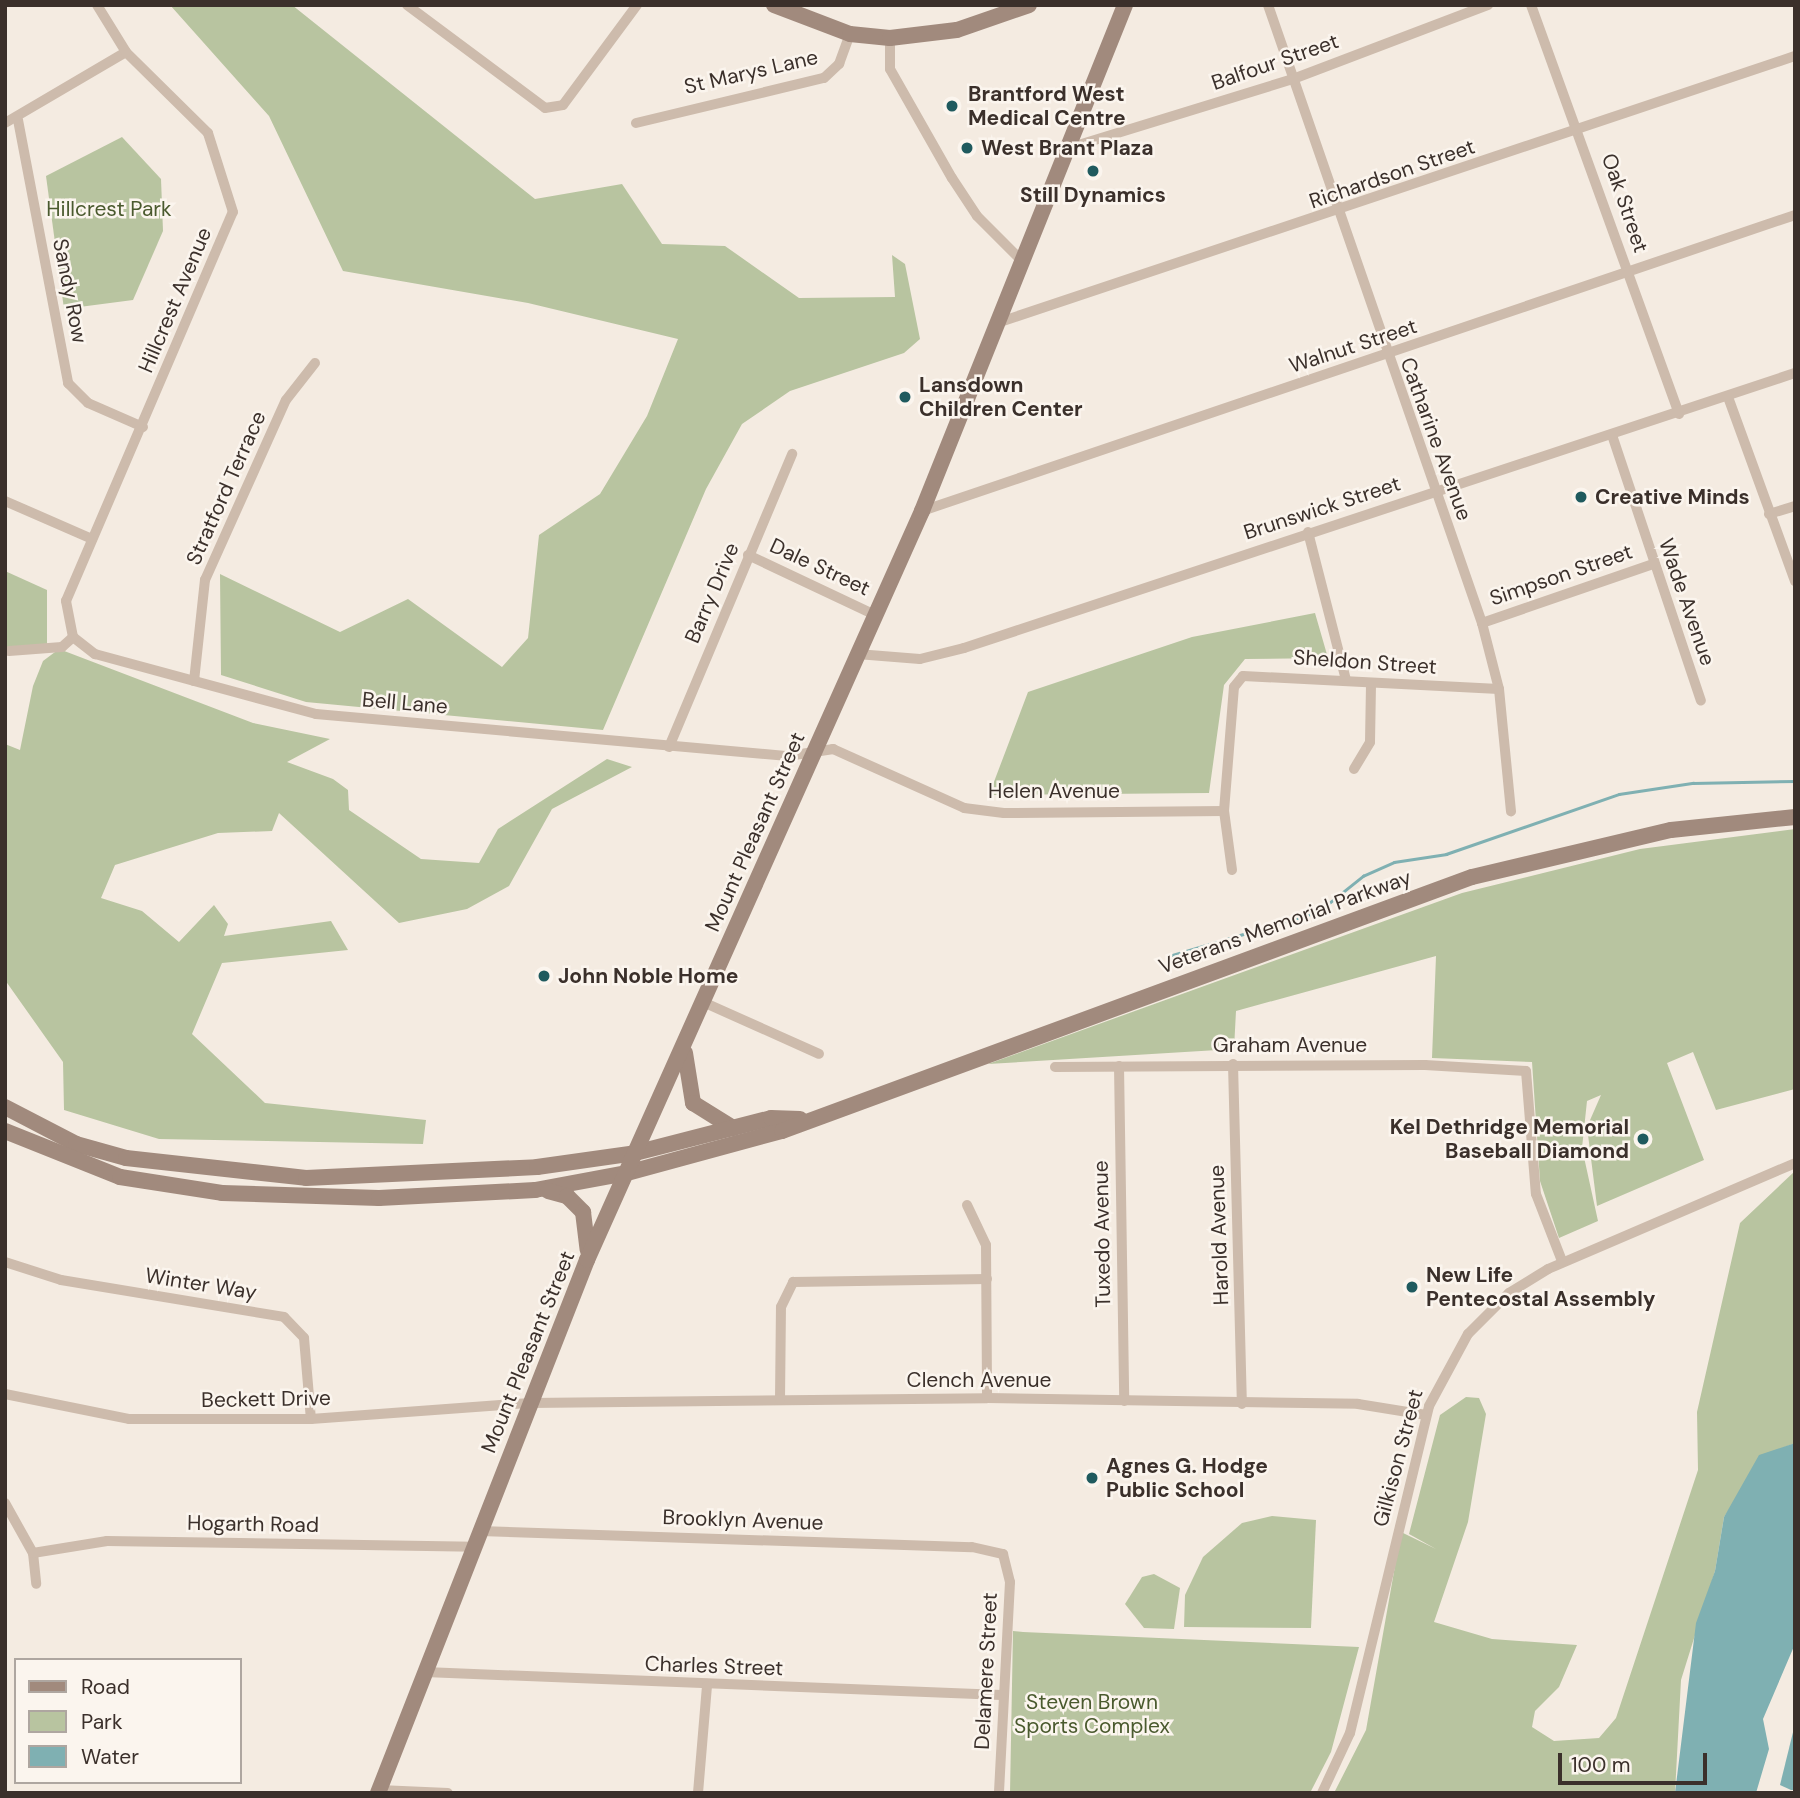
<!DOCTYPE html>
<style>
body{margin:0}
#map{position:relative;width:1800px;height:1798px;overflow:hidden;background:#f4ebe1;font-family:"DM Sans",sans-serif}
div>[style]{position:absolute}
[style*='--x']{left:calc(var(--x)*1px);top:calc(var(--y)*1px);width:calc(var(--w)*1px);rotate:calc(var(--a)*1deg)}
.green>*{inset:0;background:#b8c4a0}
.water>*{inset:0;background:#7fb0b2}
.stream>*{height:2.5px;margin:-1.25px;padding:0 1.25px;transform-origin:1.25px;border-radius:1.25px;background:#7fb0b2}
.street>*{height:10px;margin:-5px;padding:0 5px;transform-origin:5px;border-radius:5px;background:#cdbbac}
.secondary>*{height:16px;margin:-8px;padding:0 8px;transform-origin:8px;border-radius:8px;background:#a18a7d}
.dots>*{width:19px;height:19px;translate:-50% -50%;box-sizing:border-box;border:4px solid #fbf5ee;border-radius:50%}
span{translate:-50% -50%;white-space:nowrap;text-align:center;line-height:1.15;-webkit-text-stroke:5px #fbf5ee;paint-order:stroke}
.street-label{font-size:21px;color:#3b302b}
.poi-label{font-size:21px;color:#3b302b;font-weight:700}
.left{translate:0 -50%;text-align:left}
.right{translate:-100% -50%;text-align:right}
.park-label{font-size:21px;color:#4a5a2e}
.frame{position:absolute;inset:0;border:7px solid #3b302b;pointer-events:none}
.legend{position:absolute;left:14px;top:1658px;width:228px;height:126px;box-sizing:border-box;background:#fbf5ee;border:2px solid #aea6a0;margin:0;padding:9px 12px;list-style:none;font-size:21px;color:#3b302b}
.legend li{display:flex;align-items:center;gap:14px;height:35px}
.legend b{width:35px;border:2px solid #aea6a0}
.scale{position:absolute;left:1558px;top:1753px;width:149px;height:32px;box-sizing:border-box;border:4px solid #3b302b;border-top:0;padding-left:9px;font-size:21px;line-height:24px;white-space:nowrap;color:#3b302b;-webkit-text-stroke:5px #fbf5ee;paint-order:stroke}
</style>
<div id="map">
<div class="green">
<i style="clip-path:polygon(170px 5px,292px 5px,535px 199px,622px 184px,662px 244px,725px 246px,799px 298px,895px 297px,892px 255px,905px 264px,920px 339px,904px 353px,790px 391px,742px 424px,706px 489px,603px 730px,306px 702px,221px 675px,220px 574px,340px 632px,408px 599px,502px 667px,528px 638px,539px 535px,600px 494px,647px 416px,678px 339px,528px 303px,343px 271px,269px 116px)"></i>
<i style="clip-path:polygon(122px 137px,161px 179px,163px 231px,133px 300px,64px 309px,46px 176px)"></i>
<i style="clip-path:polygon(5px 571px,47px 590px,47px 646px,5px 655px)"></i>
<i style="clip-path:polygon(1315px 613px,1328px 658px,1245px 659px,1224px 685px,1209px 793px,989px 795px,1028px 692px,1192px 637px)"></i>
<i style="clip-path:polygon(59px 649px,253px 723px,330px 739px,287px 762px,333px 779px,348px 790px,349px 810px,421px 859px,479px 863px,498px 829px,607px 759px,632px 767px,552px 809px,509px 886px,467px 909px,399px 923px,279px 813px,272px 831px,218px 833px,115px 865px,101px 898px,142px 911px,179px 942px,214px 905px,228px 924px,224px 936px,331px 921px,348px 950px,222px 963px,192px 1034px,265px 1103px,426px 1120px,423px 1144px,159px 1139px,64px 1110px,63px 1062px,5px 980px,5px 744px,20px 750px,33px 686px,43px 661px)"></i>
<i style="clip-path:polygon(1795px 829px,1795px 1089px,1716px 1110px,1693px 1052px,1667px 1063px,1704px 1160px,1597px 1206px,1587px 1127px,1601px 1095px,1587px 1101px,1582px 1148px,1598px 1221px,1559px 1238px,1540px 1181px,1532px 1062px,1432px 1058px,1436px 956px,1236px 1011px,1234px 1049px,988px 1064px,1462px 893px,1640px 849px)"></i>
<i style="clip-path:polygon(1795px 1171px,1795px 1443px,1767px 1454px,1724px 1517px,1715px 1571px,1681px 1680px,1675px 1793px,1334px 1793px,1366px 1730px,1401px 1532px,1436px 1549px,1409px 1534px,1440px 1415px,1466px 1397px,1479px 1398px,1486px 1414px,1468px 1522px,1434px 1622px,1492px 1639px,1577px 1645px,1559px 1687px,1535px 1711px,1532px 1727px,1554px 1741px,1599px 1738px,1616px 1718px,1698px 1470px,1697px 1412px,1740px 1223px)"></i>
<i style="clip-path:polygon(1272px 1516px,1316px 1520px,1311px 1628px,1184px 1627px,1185px 1595px,1203px 1557px,1242px 1523px)"></i>
<i style="clip-path:polygon(1154px 1574px,1180px 1588px,1174px 1629px,1144px 1628px,1125px 1604px,1142px 1577px)"></i>
<i style="clip-path:polygon(1013px 1631px,1023px 1632px,1359px 1647px,1331px 1752px,1310px 1793px,1010px 1793px)"></i>
</div>
<div class="water">
<i style="clip-path:polygon(1795px 1443px,1795px 1644px,1763px 1719px,1769px 1749px,1756px 1793px,1675px 1793px,1696px 1623px,1715px 1571px,1724px 1517px,1759px 1455px)"></i>
<i style="clip-path:polygon(1795px 1724px,1795px 1790px,1791px 1790px,1780px 1785px)"></i>
</div>
<div class="stream">
<i style="--x:1169;--y:956;--w:155;--a:-16.5"></i>
<i style="--x:1318;--y:912;--w:58;--a:-38.7"></i>
<i style="--x:1363;--y:876;--w:34;--a:-24"></i>
<i style="--x:1394;--y:862;--w:53;--a:-8.7"></i>
<i style="--x:1446;--y:854;--w:183;--a:-19.1"></i>
<i style="--x:1619;--y:794;--w:75;--a:-8.5"></i>
<i style="--x:1693;--y:783;--w:102;--a:-1.1"></i>
</div>
<div class="street">
<i style="--x:407;--y:5;--w:172;--a:36.7"></i>
<i style="--x:545;--y:108;--w:18;--a:-9"></i>
<i style="--x:563;--y:105;--w:124;--a:-53.5"></i>
<i style="--x:1268;--y:5;--w:654;--a:70.9"></i>
<i style="--x:1482;--y:623;--w:68;--a:75.6"></i>
<i style="--x:1499;--y:689;--w:123;--a:84.4"></i>
<i style="--x:1531;--y:5;--w:435;--a:70.1"></i>
<i style="--x:890;--y:38;--w:31;--a:90"></i>
<i style="--x:890;--y:69;--w:125;--a:60.4"></i>
<i style="--x:952;--y:178;--w:45;--a:56.7"></i>
<i style="--x:977;--y:216;--w:66;--a:45"></i>
<i style="--x:18;--y:120;--w:268;--a:79.2"></i>
<i style="--x:68;--y:383;--w:28;--a:45"></i>
<i style="--x:88;--y:403;--w:60;--a:23.6"></i>
<i style="--x:5;--y:123;--w:140;--a:-30.4"></i>
<i style="--x:636;--y:123;--w:193;--a:-13.5"></i>
<i style="--x:824;--y:78;--w:21;--a:-43"></i>
<i style="--x:839;--y:64;--w:32;--a:-70"></i>
<i style="--x:1072;--y:147;--w:231;--a:-17.1"></i>
<i style="--x:1293;--y:79;--w:209;--a:-20.8"></i>
<i style="--x:1000;--y:322;--w:838;--a:-18.5"></i>
<i style="--x:1728;--y:397;--w:196;--a:70"></i>
<i style="--x:1612;--y:435;--w:280;--a:71.5"></i>
<i style="--x:5;--y:501;--w:95;--a:23.6"></i>
<i style="--x:922;--y:511;--w:922;--a:-18.73"></i>
<i style="--x:1769;--y:514;--w:27;--a:-17"></i>
<i style="--x:1308;--y:532;--w:153;--a:75.6"></i>
<i style="--x:748;--y:555;--w:140;--a:25.3"></i>
<i style="--x:1482;--y:623;--w:181;--a:-19"></i>
<i style="--x:73;--y:637;--w:28;--a:38"></i>
<i style="--x:95;--y:654;--w:229;--a:15.2"></i>
<i style="--x:316;--y:714;--w:474;--a:5.1"></i>
<i style="--x:788;--y:756;--w:46;--a:-8.8"></i>
<i style="--x:833;--y:749;--w:144;--a:24.2"></i>
<i style="--x:964;--y:808;--w:40;--a:7.1"></i>
<i style="--x:1004;--y:813;--w:220;--a:-0.5"></i>
<i style="--x:73;--y:637;--w:37;--a:-101"></i>
<i style="--x:66;--y:601;--w:423;--a:-66.8"></i>
<i style="--x:233;--y:212;--w:83;--a:-107.6"></i>
<i style="--x:208;--y:133;--w:115;--a:-135.4"></i>
<i style="--x:126;--y:52;--w:55;--a:-121.7"></i>
<i style="--x:9;--y:651;--w:53;--a:-4.3"></i>
<i style="--x:62;--y:647;--w:15;--a:-42"></i>
<i style="--x:857;--y:654;--w:63;--a:4.5"></i>
<i style="--x:920;--y:659;--w:45;--a:-14"></i>
<i style="--x:964;--y:648;--w:875;--a:-18.31"></i>
<i style="--x:194;--y:681;--w:102;--a:-83.8"></i>
<i style="--x:205;--y:580;--w:197;--a:-65.8"></i>
<i style="--x:286;--y:400;--w:47;--a:-51.9"></i>
<i style="--x:669;--y:747;--w:318;--a:-67.2"></i>
<i style="--x:1354;--y:769;--w:31;--a:-59"></i>
<i style="--x:1370;--y:742;--w:58;--a:-89"></i>
<i style="--x:1232;--y:870;--w:60;--a:-97.7"></i>
<i style="--x:1224;--y:811;--w:124;--a:-85.4"></i>
<i style="--x:1234;--y:687;--w:14;--a:-51"></i>
<i style="--x:1243;--y:676;--w:256;--a:2.9"></i>
<i style="--x:703;--y:1002;--w:127;--a:24.1"></i>
<i style="--x:1233;--y:1064;--w:340;--a:88.5"></i>
<i style="--x:1119;--y:1066;--w:335;--a:89.1"></i>
<i style="--x:1055;--y:1067;--w:370;--a:-0.3"></i>
<i style="--x:1425;--y:1065;--w:101;--a:3.4"></i>
<i style="--x:1526;--y:1071;--w:123;--a:85.4"></i>
<i style="--x:1536;--y:1194;--w:72;--a:68.8"></i>
<i style="--x:967;--y:1205;--w:44;--a:64.6"></i>
<i style="--x:986;--y:1245;--w:153;--a:89.6"></i>
<i style="--x:5;--y:1262;--w:59;--a:17.8"></i>
<i style="--x:61;--y:1280;--w:226;--a:9.4"></i>
<i style="--x:284;--y:1317;--w:29;--a:46"></i>
<i style="--x:304;--y:1338;--w:81;--a:85.1"></i>
<i style="--x:5;--y:1394;--w:126;--a:11.4"></i>
<i style="--x:129;--y:1419;--w:182;--a:0"></i>
<i style="--x:311;--y:1419;--w:220;--a:-4.2"></i>
<i style="--x:530;--y:1403;--w:457;--a:-0.6"></i>
<i style="--x:987;--y:1398;--w:371;--a:0.9"></i>
<i style="--x:1358;--y:1404;--w:69;--a:9.2"></i>
<i style="--x:780;--y:1400;--w:93;--a:-89.4"></i>
<i style="--x:781;--y:1307;--w:28;--a:-64"></i>
<i style="--x:793;--y:1282;--w:194;--a:-0.9"></i>
<i style="--x:5;--y:1503;--w:57;--a:60.8"></i>
<i style="--x:33;--y:1553;--w:31;--a:84"></i>
<i style="--x:480;--y:1531;--w:492;--a:1.9"></i>
<i style="--x:972;--y:1547;--w:32;--a:13"></i>
<i style="--x:1003;--y:1554;--w:29;--a:76"></i>
<i style="--x:1010;--y:1582;--w:211;--a:93"></i>
<i style="--x:33;--y:1553;--w:75;--a:-9.2"></i>
<i style="--x:107;--y:1541;--w:367;--a:0.9"></i>
<i style="--x:425;--y:1672;--w:577;--a:2.28"></i>
<i style="--x:379;--y:1790;--w:69;--a:2.5"></i>
<i style="--x:698;--y:1793;--w:107;--a:-85.2"></i>
<i style="--x:1322;--y:1793;--w:66;--a:-65"></i>
<i style="--x:1350;--y:1733;--w:336;--a:-76.4"></i>
<i style="--x:1429;--y:1406;--w:82;--a:-61.6"></i>
<i style="--x:1468;--y:1334;--w:58;--a:-45"></i>
<i style="--x:1509;--y:1293;--w:46;--a:-31.6"></i>
<i style="--x:1548;--y:1269;--w:269;--a:-23.2"></i>
</div>
<div class="secondary">
<i style="--x:774;--y:5;--w:81;--a:20.9"></i>
<i style="--x:850;--y:34;--w:40;--a:5.7"></i>
<i style="--x:890;--y:38;--w:67;--a:-6.8"></i>
<i style="--x:957;--y:30;--w:76;--a:-19.1"></i>
<i style="--x:685;--y:1053;--w:51;--a:80.9"></i>
<i style="--x:693;--y:1103;--w:47;--a:32"></i>
<i style="--x:5;--y:1107;--w:80;--a:27.5"></i>
<i style="--x:76;--y:1144;--w:52;--a:15.6"></i>
<i style="--x:126;--y:1158;--w:181;--a:6.3"></i>
<i style="--x:306;--y:1178;--w:231;--a:-2.7"></i>
<i style="--x:537;--y:1167;--w:99;--a:-8.1"></i>
<i style="--x:635;--y:1153;--w:140;--a:-14.4"></i>
<i style="--x:771;--y:1118;--w:29;--a:2"></i>
<i style="--x:5;--y:1131;--w:124;--a:21.8"></i>
<i style="--x:120;--y:1177;--w:103;--a:8.9"></i>
<i style="--x:222;--y:1193;--w:157;--a:1.8"></i>
<i style="--x:379;--y:1198;--w:156;--a:-2.9"></i>
<i style="--x:535;--y:1190;--w:94;--a:-10.5"></i>
<i style="--x:627;--y:1173;--w:161;--a:-15.2"></i>
<i style="--x:782;--y:1131;--w:735;--a:-20.21"></i>
<i style="--x:1472;--y:877;--w:204;--a:-13.3"></i>
<i style="--x:1671;--y:830;--w:125;--a:-6"></i>
<i style="--x:548;--y:1191;--w:20;--a:15"></i>
<i style="--x:567;--y:1196;--w:23;--a:45"></i>
<i style="--x:583;--y:1212;--w:38;--a:83"></i>
<i style="--x:378;--y:1793;--w:573;--a:-68.59"></i>
<i style="--x:587;--y:1260;--w:821;--a:-65.9"></i>
<i style="--x:922;--y:511;--w:545;--a:-68.14"></i>
</div>
<div class="dots">
<i style="left:952px;top:106px;background:#1f5a5e"></i>
<i style="left:967px;top:148px;background:#1f5a5e"></i>
<i style="left:1093px;top:171px;background:#1f5a5e"></i>
<i style="left:905px;top:397px;background:#1f5a5e"></i>
<i style="left:1581px;top:497px;background:#1f5a5e"></i>
<i style="left:544px;top:976px;background:#1f5a5e"></i>
<i style="left:1643px;top:1139px;background:#1f5a5e"></i>
<i style="left:1412px;top:1287px;background:#1f5a5e"></i>
<i style="left:1092px;top:1478px;background:#1f5a5e"></i>
</div>
<div class="street-label">
<span style="left:1275px;top:62px;rotate:-19deg">Balfour Street</span>
<span style="left:751px;top:72px;rotate:-13deg">St Marys Lane</span>
<span style="left:1392px;top:174px;rotate:-19deg">Richardson Street</span>
<span style="left:1625px;top:203px;rotate:71deg">Oak Street</span>
<span style="left:70px;top:291px;rotate:79deg">Sandy Row</span>
<span style="left:175px;top:300px;rotate:-67deg">Hillcrest Avenue</span>
<span style="left:1353px;top:346px;rotate:-18deg">Walnut Street</span>
<span style="left:1436px;top:439px;rotate:70deg">Catharine Avenue</span>
<span style="left:226px;top:488px;rotate:-66deg">Stratford Terrace</span>
<span style="left:1322px;top:508px;rotate:-18deg">Brunswick Street</span>
<span style="left:820px;top:567px;rotate:25deg">Dale Street</span>
<span style="left:1561px;top:575px;rotate:-19deg">Simpson Street</span>
<span style="left:712px;top:593px;rotate:-67deg">Barry Drive</span>
<span style="left:1687px;top:602px;rotate:71deg">Wade Avenue</span>
<span style="left:1365px;top:662px;rotate:4deg">Sheldon Street</span>
<span style="left:405px;top:703px;rotate:5deg">Bell Lane</span>
<span style="left:1054px;top:791px">Helen Avenue</span>
<span style="left:755px;top:832px;rotate:-66deg">Mount Pleasant Street</span>
<span style="left:1285px;top:922px;rotate:-20deg">Veterans Memorial Parkway</span>
<span style="left:1290px;top:1045px">Graham Avenue</span>
<span style="left:1102px;top:1234px;rotate:-91deg">Tuxedo Avenue</span>
<span style="left:1219px;top:1235px;rotate:-92deg">Harold Avenue</span>
<span style="left:201px;top:1284px;rotate:9deg">Winter Way</span>
<span style="left:528px;top:1352px;rotate:-68deg">Mount Pleasant Street</span>
<span style="left:979px;top:1380px">Clench Avenue</span>
<span style="left:266px;top:1399px;rotate:-1deg">Beckett Drive</span>
<span style="left:1398px;top:1458px;rotate:-75deg">Gilkison Street</span>
<span style="left:743px;top:1520px;rotate:2deg">Brooklyn Avenue</span>
<span style="left:253px;top:1524px;rotate:1deg">Hogarth Road</span>
<span style="left:714px;top:1666px;rotate:2deg">Charles Street</span>
<span style="left:986px;top:1671px;rotate:-87deg">Delamere Street</span>
</div>
<div class="poi-label">
<span class="left" style="left:968px;top:106px">Brantford West<br>Medical Centre</span>
<span class="left" style="left:981px;top:148px">West Brant Plaza</span>
<span style="left:1093px;top:195px">Still Dynamics</span>
<span class="left" style="left:919px;top:397px">Lansdown<br>Children Center</span>
<span class="left" style="left:1595px;top:497px">Creative Minds</span>
<span class="left" style="left:558px;top:976px">John Noble Home</span>
<span class="right" style="left:1629px;top:1139px">Kel Dethridge Memorial<br>Baseball Diamond</span>
<span class="left" style="left:1426px;top:1287px">New Life<br>Pentecostal Assembly</span>
<span class="left" style="left:1106px;top:1478px">Agnes G. Hodge<br>Public School</span>
</div>
<div class="park-label">
<span style="left:109px;top:209px">Hillcrest Park</span>
<span style="left:1092px;top:1714px">Steven Brown<br>Sports Complex</span>
</div>
<div class="frame"></div>
<ul class="legend">
<li><b style="height:9px;background:#a18a7d"></b>Road</li>
<li><b style="height:19px;background:#b8c4a0"></b>Park</li>
<li><b style="height:19px;background:#7fb0b2"></b>Water</li>
</ul>
<div class="scale">100 m</div>
</div>
